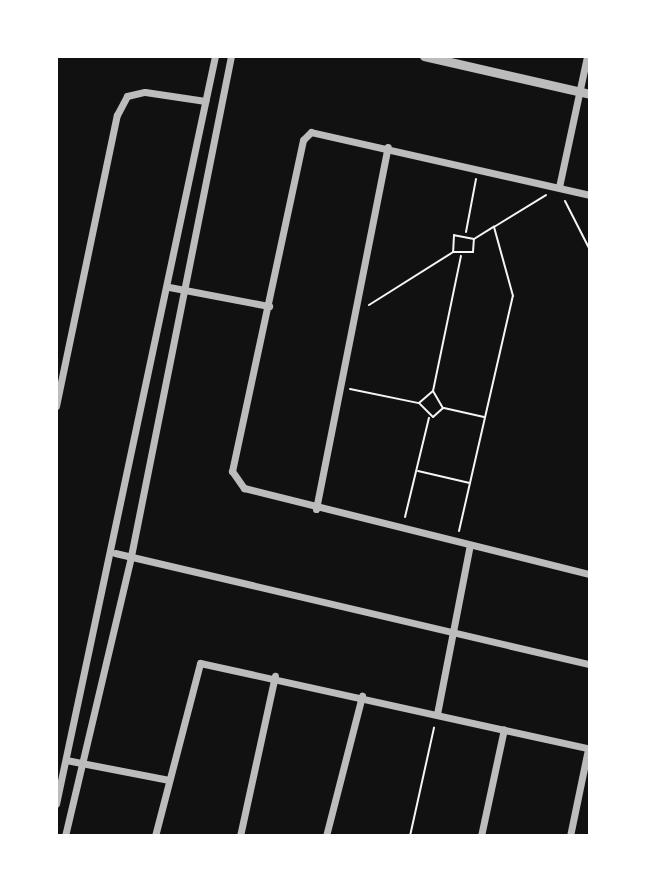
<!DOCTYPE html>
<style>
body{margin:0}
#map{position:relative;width:646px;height:892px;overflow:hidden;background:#111;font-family:Raleway,sans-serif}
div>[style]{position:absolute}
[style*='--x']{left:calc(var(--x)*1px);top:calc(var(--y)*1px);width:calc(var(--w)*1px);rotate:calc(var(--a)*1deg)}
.path>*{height:2px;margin:-1px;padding:0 1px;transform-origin:1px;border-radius:1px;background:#f5f5f5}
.minor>*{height:7px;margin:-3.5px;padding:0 3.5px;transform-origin:3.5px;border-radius:3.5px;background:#bcbcbc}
.tertiary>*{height:9px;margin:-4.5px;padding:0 4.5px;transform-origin:4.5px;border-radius:4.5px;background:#bcbcbc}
span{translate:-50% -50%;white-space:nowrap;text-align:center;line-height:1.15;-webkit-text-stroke:6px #fff;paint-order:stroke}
.frame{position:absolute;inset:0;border:58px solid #fff;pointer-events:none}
</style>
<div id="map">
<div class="path">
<i style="--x:565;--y:201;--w:55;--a:63"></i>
<i style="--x:466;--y:232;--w:54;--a:-79.3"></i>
<i style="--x:474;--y:239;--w:20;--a:-169"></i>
<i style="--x:454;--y:235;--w:17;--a:93"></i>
<i style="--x:453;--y:252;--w:20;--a:0"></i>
<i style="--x:473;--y:252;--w:13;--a:-86"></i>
<i style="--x:474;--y:239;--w:22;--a:-32"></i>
<i style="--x:369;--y:305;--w:99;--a:-32.2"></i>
<i style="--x:350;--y:389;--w:69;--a:11.6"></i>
<i style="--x:433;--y:391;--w:20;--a:60"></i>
<i style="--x:443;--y:408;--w:13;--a:138"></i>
<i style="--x:433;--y:417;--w:20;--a:-135"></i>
<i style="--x:419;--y:403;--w:18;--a:-41"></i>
<i style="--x:433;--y:391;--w:138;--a:-78.3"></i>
<i style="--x:444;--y:408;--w:41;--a:12.7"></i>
<i style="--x:418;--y:471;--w:53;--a:13"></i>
<i style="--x:405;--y:517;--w:102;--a:-76.4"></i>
<i style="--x:459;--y:531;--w:241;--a:-77.1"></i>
<i style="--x:513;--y:296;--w:72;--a:-105.4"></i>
<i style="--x:494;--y:227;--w:61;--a:-31.6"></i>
<i style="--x:410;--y:836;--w:111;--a:-77.5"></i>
</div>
<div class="minor">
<i style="--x:559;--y:187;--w:134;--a:-77.9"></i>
<i style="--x:590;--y:195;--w:286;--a:-167.3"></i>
<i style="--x:311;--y:132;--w:11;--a:135"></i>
<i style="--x:303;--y:140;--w:339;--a:102.1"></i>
<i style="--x:232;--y:471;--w:21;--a:55"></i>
<i style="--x:244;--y:488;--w:357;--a:14"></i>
<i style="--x:169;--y:287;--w:102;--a:10.8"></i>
<i style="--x:56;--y:406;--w:297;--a:-78.2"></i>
<i style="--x:117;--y:115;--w:21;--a:-62"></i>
<i style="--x:127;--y:96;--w:18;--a:-13"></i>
<i style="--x:145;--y:92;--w:61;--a:8.5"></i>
<i style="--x:316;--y:509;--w:369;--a:-78.8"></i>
<i style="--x:115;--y:553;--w:488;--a:13.2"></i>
<i style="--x:437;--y:714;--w:172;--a:-79"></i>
<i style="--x:66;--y:760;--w:105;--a:11"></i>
<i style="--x:56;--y:804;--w:765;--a:-78"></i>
<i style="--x:65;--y:836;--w:288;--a:-76.7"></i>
<i style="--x:131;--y:556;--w:510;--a:-78.69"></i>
<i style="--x:155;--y:836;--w:179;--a:-75.4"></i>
<i style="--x:200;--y:663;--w:399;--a:12.4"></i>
<i style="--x:240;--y:836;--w:164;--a:-77.7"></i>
<i style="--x:326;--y:836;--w:145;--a:-75.6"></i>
<i style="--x:481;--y:836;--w:109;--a:-77.9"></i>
<i style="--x:570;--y:836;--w:89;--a:-78.3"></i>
</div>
<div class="tertiary">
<i style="--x:424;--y:56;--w:170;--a:12.9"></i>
</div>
<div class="frame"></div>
</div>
